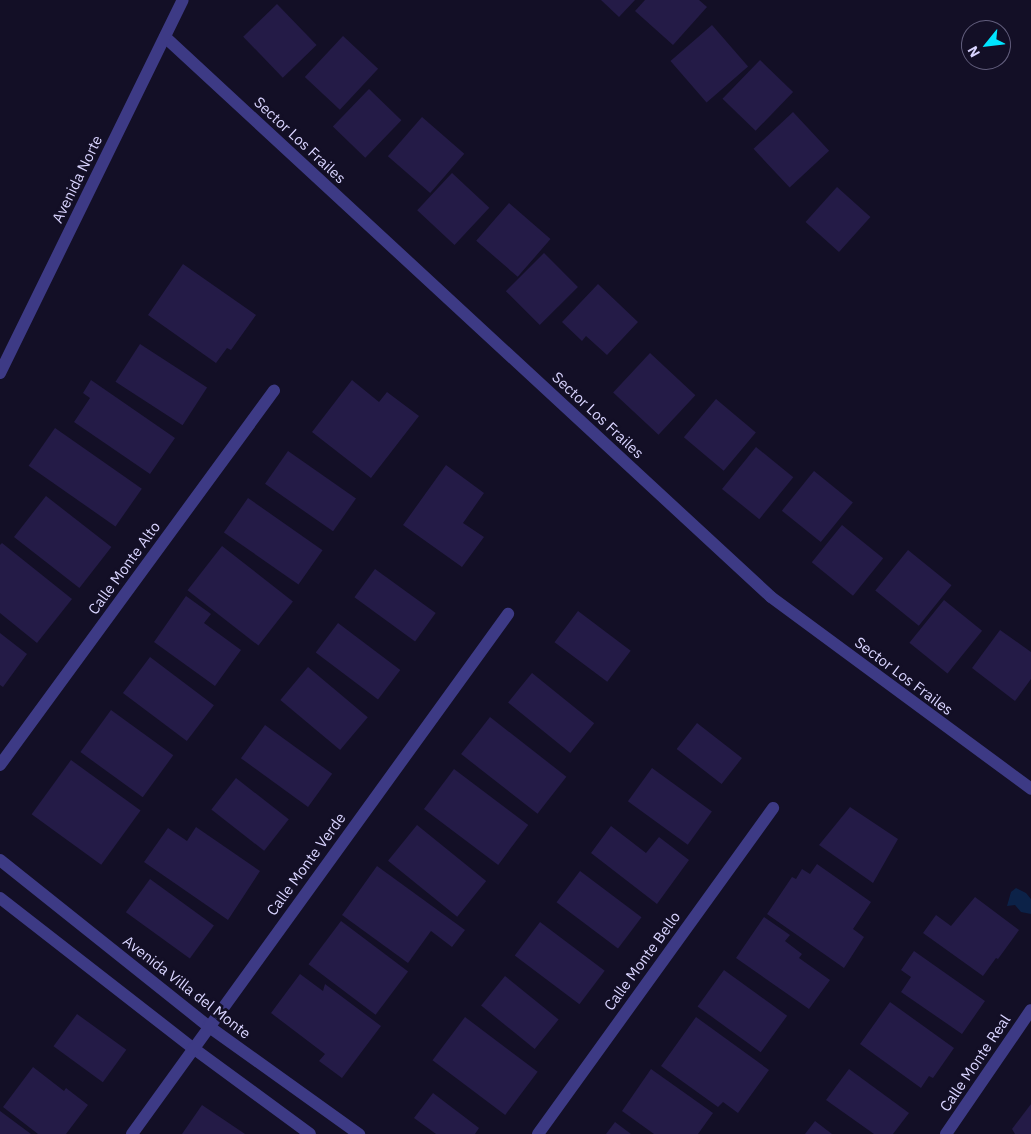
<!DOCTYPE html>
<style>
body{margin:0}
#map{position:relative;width:1031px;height:1134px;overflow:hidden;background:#130f26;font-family:"IBM Plex Sans",sans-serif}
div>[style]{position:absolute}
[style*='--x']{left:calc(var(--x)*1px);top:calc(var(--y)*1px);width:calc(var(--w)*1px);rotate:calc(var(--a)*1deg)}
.water>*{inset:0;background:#0c2248}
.building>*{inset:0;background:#241b47;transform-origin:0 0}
.minor>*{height:12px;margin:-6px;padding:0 6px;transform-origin:6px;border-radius:6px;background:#3d3a85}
.tertiary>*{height:12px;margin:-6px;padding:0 6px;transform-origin:6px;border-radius:6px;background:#3d3a85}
span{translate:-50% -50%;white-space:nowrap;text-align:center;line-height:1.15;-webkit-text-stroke:5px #130f26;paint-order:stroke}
.street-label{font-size:15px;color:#d9d4ff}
.north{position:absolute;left:961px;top:20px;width:50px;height:50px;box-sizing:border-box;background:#130f26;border:1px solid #625e7d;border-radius:50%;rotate:241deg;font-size:14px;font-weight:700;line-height:20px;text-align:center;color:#d9d4ff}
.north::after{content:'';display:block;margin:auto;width:18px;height:22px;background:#00e5ff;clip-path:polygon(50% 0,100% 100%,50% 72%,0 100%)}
</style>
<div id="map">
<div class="water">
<i style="clip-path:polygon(1016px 888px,1026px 893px,1031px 899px,1031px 914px,1021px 912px,1015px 905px,1007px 906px,1011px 892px)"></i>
</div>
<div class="building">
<i style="clip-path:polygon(601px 0,635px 0,619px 17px)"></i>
<i style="clip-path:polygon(645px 0,699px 0,707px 7px,673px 45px,635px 11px)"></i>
<i style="left:277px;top:4px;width:57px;height:47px;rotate:46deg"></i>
<i style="left:712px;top:25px;width:55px;height:55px;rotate:49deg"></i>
<i style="left:343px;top:36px;width:48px;height:56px;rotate:43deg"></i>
<i style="left:760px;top:60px;width:46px;height:54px;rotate:44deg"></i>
<i style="left:369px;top:89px;width:45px;height:52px;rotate:44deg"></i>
<i style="left:793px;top:112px;width:53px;height:54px;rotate:47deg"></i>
<i style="left:422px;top:117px;width:56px;height:52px;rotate:41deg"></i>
<i style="left:452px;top:173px;width:51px;height:51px;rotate:43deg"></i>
<i style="left:837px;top:187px;width:45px;height:47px;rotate:42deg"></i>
<i style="left:509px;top:203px;width:55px;height:50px;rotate:41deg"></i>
<i style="left:544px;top:253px;width:48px;height:54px;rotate:45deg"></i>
<i style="clip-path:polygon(183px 264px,256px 315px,231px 350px,227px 348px,216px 363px,148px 315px)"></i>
<i style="clip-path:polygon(598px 284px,638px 322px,607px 355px,586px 336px,582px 341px,562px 322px)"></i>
<i style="left:140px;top:344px;width:80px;height:45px;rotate:33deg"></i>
<i style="left:650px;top:353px;width:62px;height:54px;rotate:43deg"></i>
<i style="clip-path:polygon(91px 380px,175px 438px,150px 474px,74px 422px,90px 398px,83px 393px)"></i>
<i style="clip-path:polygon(352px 380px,379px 402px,387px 392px,419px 416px,371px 478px,312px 432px)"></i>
<i style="left:716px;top:399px;width:52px;height:50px;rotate:40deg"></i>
<i style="left:55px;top:428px;width:106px;height:46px;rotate:35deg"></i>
<i style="left:756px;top:447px;width:48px;height:54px;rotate:39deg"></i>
<i style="left:288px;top:451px;width:83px;height:40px;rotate:35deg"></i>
<i style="clip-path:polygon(446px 465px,484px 493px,463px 523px,484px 537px,462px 567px,403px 525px)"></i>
<i style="left:814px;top:471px;width:50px;height:51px;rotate:39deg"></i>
<i style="left:46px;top:496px;width:83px;height:52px;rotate:38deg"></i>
<i style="left:248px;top:498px;width:91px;height:42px;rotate:35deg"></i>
<i style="left:842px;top:525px;width:53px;height:48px;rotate:39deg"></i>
<i style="clip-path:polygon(2px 543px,72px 599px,37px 643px,0 613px,0 545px)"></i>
<i style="left:222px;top:546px;width:90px;height:56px;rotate:38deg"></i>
<i style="left:908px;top:550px;width:56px;height:52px;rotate:39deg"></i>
<i style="left:375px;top:569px;width:75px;height:35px;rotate:36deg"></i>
<i style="clip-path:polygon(186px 596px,211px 614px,204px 623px,241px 650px,215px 686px,154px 642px)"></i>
<i style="left:944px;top:600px;width:49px;height:55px;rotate:39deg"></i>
<i style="left:578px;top:611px;width:66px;height:39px;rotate:37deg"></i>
<i style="left:338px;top:623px;width:78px;height:37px;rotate:37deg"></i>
<i style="clip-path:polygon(1000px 630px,1031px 652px,1031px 679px,1015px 701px,972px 668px)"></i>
<i style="clip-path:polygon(0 633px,27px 654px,3px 687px,0 685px)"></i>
<i style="left:150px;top:657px;width:80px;height:45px;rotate:37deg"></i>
<i style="left:308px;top:667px;width:78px;height:43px;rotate:40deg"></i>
<i style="left:532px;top:673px;width:80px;height:38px;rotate:39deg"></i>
<i style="left:111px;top:710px;width:77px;height:52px;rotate:36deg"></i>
<i style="left:490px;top:717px;width:97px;height:47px;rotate:38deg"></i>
<i style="left:697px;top:723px;width:57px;height:33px;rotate:38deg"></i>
<i style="left:265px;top:725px;width:83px;height:41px;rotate:36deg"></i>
<i style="left:71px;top:760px;width:86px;height:67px;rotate:36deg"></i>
<i style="left:652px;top:768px;width:74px;height:41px;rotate:36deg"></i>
<i style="left:454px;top:769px;width:93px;height:50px;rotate:37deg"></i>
<i style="left:236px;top:778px;width:67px;height:40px;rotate:38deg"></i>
<i style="clip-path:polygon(850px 807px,898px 839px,873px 883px,819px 845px)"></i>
<i style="left:417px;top:825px;width:89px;height:46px;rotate:39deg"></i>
<i style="clip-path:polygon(611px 826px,646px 853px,659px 837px,689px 860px,657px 904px,591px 853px)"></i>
<i style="clip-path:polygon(196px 827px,260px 871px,228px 920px,144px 862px,168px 828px,187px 841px)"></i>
<i style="clip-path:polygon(817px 864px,871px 902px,853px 929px,864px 937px,844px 968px,767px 914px,792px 877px,796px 879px,802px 869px,810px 874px)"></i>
<i style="clip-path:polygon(377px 866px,465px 930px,452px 947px,431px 931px,408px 963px,342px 915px)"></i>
<i style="left:580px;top:871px;width:77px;height:39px;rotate:37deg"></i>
<i style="left:150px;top:879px;width:79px;height:41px;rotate:36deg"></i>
<i style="clip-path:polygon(975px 897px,1019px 930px,998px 959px,996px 958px,983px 976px,923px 933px,936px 915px,951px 926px)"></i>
<i style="clip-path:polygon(764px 917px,790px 935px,785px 941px,802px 954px,799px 958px,830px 980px,809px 1009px,736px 958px)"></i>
<i style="left:341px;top:921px;width:84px;height:54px;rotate:37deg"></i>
<i style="left:540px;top:922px;width:81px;height:42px;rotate:37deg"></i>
<i style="clip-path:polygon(914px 951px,985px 1001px,962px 1034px,901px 992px,911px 977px,901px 970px)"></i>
<i style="left:724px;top:970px;width:78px;height:45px;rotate:36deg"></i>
<i style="clip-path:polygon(300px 974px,323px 991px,325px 984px,381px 1026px,342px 1078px,319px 1061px,325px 1054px,271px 1013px)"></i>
<i style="left:505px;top:976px;width:69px;height:38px;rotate:39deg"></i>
<i style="clip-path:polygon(890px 1002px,954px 1048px,933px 1078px,929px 1076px,921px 1088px,860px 1044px)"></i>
<i style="left:77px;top:1014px;width:61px;height:40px;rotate:36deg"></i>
<i style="left:465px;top:1017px;width:91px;height:54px;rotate:37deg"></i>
<i style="clip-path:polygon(696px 1017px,769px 1070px,738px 1113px,723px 1102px,718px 1107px,661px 1066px)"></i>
<i style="clip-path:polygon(33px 1067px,64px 1091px,66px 1088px,88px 1105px,66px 1134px,38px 1134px,3px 1107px)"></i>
<i style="clip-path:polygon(651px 1069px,713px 1113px,698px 1134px,654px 1134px,622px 1111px)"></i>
<i style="clip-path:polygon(849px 1069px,909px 1113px,893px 1134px,874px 1134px,826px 1100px)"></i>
<i style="clip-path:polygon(433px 1093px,479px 1128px,475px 1134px,436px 1134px,414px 1118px)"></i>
<i style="clip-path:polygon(1031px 1104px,1031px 1134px,1015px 1134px,1012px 1129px)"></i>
<i style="clip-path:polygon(202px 1105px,245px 1134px,182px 1134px)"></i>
<i style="clip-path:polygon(0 1111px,31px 1134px,0 1134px)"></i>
<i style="clip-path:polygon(815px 1121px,832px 1134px,805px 1134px)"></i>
<i style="clip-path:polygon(615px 1122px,631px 1134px,606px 1134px)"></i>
</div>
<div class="minor">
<i style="--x:165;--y:37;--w:825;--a:42.74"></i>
<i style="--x:771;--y:597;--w:323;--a:36.4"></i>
<i style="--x:0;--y:765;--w:464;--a:-53.8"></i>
<i style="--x:0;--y:860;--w:266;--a:38.6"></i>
<i style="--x:208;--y:1026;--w:186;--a:35.6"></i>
<i style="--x:0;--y:898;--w:244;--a:37.9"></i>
<i style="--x:193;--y:1048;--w:145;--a:36.3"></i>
<i style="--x:132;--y:1134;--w:642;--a:-54.13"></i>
<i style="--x:538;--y:1134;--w:402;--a:-54.2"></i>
<i style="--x:946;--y:1134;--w:150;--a:-55.6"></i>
</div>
<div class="tertiary">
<i style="--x:0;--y:373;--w:415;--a:-63.9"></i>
</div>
<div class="street-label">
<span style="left:300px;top:140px;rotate:43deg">Sector Los Frailes</span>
<span style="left:77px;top:179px;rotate:-64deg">Avenida Norte</span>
<span style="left:598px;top:415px;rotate:43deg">Sector Los Frailes</span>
<span style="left:124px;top:568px;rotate:-54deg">Calle Monte Alto</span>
<span style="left:904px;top:676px;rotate:37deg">Sector Los Frailes</span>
<span style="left:306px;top:864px;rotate:-54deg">Calle Monte Verde</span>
<span style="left:642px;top:961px;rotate:-54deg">Calle Monte Bello</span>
<span style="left:187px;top:987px;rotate:38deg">Avenida Villa del Monte</span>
<span style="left:975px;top:1063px;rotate:-56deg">Calle Monte Real</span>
</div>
<div class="north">N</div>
</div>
